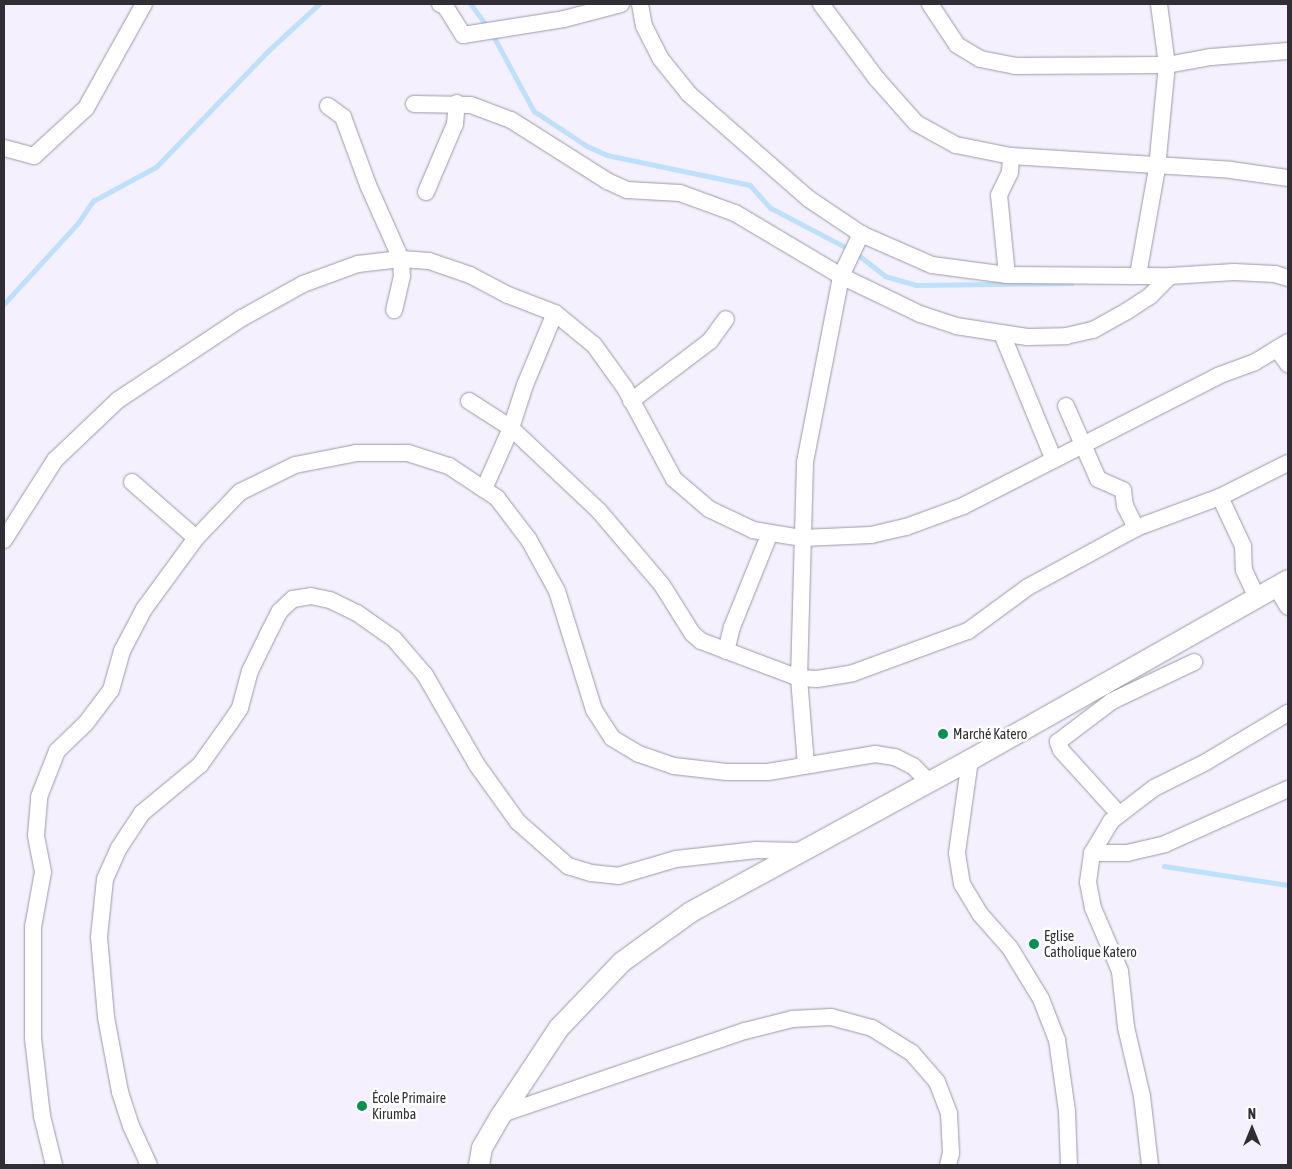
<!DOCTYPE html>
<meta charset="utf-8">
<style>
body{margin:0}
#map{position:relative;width:1292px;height:1169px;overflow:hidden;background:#f4f0fe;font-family:"Asap Condensed",sans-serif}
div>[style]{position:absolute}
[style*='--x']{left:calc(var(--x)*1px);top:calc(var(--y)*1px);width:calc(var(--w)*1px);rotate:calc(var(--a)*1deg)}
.stream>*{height:4.5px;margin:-2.25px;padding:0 2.25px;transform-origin:2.25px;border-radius:2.25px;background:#bde0fc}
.roads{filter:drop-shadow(0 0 1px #9d99a6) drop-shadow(0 0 1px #9d99a6)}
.minor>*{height:16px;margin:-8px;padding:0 8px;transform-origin:8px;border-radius:8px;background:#fff}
.tertiary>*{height:20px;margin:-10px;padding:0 10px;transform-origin:10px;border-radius:10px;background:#fff}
.dots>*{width:14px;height:14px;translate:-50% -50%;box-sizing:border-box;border:2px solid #fff;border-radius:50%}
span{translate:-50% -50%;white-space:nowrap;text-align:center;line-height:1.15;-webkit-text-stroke:5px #fff;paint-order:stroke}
.poi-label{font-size:14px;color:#312f35}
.left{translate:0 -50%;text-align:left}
.frame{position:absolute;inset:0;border:5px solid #312f35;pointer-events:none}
.north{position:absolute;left:1227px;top:1104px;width:50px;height:50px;-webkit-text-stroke:4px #fff;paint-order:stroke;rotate:0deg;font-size:14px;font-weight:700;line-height:20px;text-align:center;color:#312f35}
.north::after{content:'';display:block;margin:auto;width:18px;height:22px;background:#312f35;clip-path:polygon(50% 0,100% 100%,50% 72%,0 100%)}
</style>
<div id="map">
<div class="stream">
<i style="--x:471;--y:4;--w:29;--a:54"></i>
<i style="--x:492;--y:33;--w:89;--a:61.7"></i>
<i style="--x:534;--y:111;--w:64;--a:33.4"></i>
<i style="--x:587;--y:146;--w:22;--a:24"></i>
<i style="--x:607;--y:155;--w:146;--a:11.8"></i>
<i style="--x:750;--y:185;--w:31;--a:48"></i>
<i style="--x:771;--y:208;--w:88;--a:27.7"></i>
<i style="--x:856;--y:253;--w:37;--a:38"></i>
<i style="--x:885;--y:276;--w:32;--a:16"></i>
<i style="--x:916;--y:285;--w:155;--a:-0.7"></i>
<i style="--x:4;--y:304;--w:110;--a:-47.6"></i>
<i style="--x:78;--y:223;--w:27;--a:-56"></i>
<i style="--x:93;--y:201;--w:72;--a:-28.4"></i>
<i style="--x:156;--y:167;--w:160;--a:-46"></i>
<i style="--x:267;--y:52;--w:71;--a:-42.7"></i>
<i style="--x:1164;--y:866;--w:125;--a:8.7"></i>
</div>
<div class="roads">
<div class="minor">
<i style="--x:440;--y:4;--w:5;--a:22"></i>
<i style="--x:445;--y:6;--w:34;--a:58"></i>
<i style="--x:463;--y:35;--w:102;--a:-9"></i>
<i style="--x:564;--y:19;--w:59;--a:-14.7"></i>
<i style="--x:640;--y:4;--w:22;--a:80"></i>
<i style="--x:644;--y:26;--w:36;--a:63"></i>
<i style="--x:660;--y:58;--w:46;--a:51.1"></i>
<i style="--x:689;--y:94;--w:159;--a:41.2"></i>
<i style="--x:809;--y:199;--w:63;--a:33.9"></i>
<i style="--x:861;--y:234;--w:77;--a:23.6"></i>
<i style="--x:932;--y:265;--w:76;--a:7.6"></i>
<i style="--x:1007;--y:275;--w:163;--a:0.4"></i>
<i style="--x:1170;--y:276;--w:64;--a:-3.6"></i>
<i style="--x:1234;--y:272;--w:41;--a:2.8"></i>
<i style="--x:1275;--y:274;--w:14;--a:17"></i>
<i style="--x:821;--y:4;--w:94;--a:53.3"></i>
<i style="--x:877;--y:79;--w:59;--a:48.4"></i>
<i style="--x:916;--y:123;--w:46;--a:28.8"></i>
<i style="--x:956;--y:145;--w:56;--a:11.3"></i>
<i style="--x:1011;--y:156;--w:220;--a:3.6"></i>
<i style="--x:1231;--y:170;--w:58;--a:8"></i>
<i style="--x:930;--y:4;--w:49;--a:56.6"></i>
<i style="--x:957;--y:45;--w:27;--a:31"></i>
<i style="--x:980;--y:59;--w:36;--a:11"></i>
<i style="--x:1015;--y:66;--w:152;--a:-0.4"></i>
<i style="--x:1167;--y:65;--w:45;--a:-10.3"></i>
<i style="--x:1211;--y:57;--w:77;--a:-4.5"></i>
<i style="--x:414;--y:104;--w:57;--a:1"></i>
<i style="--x:471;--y:105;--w:43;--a:20.6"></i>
<i style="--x:511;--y:120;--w:114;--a:32.4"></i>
<i style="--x:607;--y:181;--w:22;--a:24"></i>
<i style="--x:627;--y:190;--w:53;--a:3.2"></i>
<i style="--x:680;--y:193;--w:59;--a:20"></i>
<i style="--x:735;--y:213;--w:123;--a:30.7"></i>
<i style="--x:841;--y:276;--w:88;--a:25.7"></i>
<i style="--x:920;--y:314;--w:38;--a:18"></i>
<i style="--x:956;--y:326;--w:72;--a:8.8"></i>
<i style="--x:1027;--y:337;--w:39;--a:-1"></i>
<i style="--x:1066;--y:336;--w:28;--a:-13"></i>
<i style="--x:1093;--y:330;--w:39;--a:-29"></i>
<i style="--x:1127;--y:311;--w:27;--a:-33"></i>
<i style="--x:1150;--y:296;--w:28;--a:-45"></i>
<i style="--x:328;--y:106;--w:19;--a:36"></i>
<i style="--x:343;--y:117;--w:72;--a:69.8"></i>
<i style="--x:368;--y:185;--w:81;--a:66"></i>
<i style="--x:401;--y:259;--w:17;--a:87"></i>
<i style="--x:402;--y:276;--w:35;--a:103"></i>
<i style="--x:4;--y:148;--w:31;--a:15"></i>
<i style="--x:34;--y:156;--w:71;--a:-42.7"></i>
<i style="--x:86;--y:108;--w:119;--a:-60.9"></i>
<i style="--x:426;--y:192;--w:74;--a:-66.9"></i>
<i style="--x:455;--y:124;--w:21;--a:-85"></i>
<i style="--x:1007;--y:275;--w:80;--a:-95.7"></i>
<i style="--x:999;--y:195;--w:25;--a:-64"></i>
<i style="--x:1010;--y:172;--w:16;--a:-86"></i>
<i style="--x:1138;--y:275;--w:109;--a:-79.9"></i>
<i style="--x:1157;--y:168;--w:103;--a:-84.5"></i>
<i style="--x:1167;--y:65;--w:62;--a:-97.5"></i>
<i style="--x:1002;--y:334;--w:136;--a:67.6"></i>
<i style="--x:1277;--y:349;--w:19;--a:54"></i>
<i style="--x:469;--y:401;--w:50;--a:32.7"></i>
<i style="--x:511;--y:428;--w:121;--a:43.3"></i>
<i style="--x:599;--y:511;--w:97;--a:49.6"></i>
<i style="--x:662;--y:585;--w:57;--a:58"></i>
<i style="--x:692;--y:633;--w:12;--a:42"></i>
<i style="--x:701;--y:641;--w:105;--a:20.7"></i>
<i style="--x:799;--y:678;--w:18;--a:3"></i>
<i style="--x:817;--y:679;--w:36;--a:-9"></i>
<i style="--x:853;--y:673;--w:122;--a:-20.1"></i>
<i style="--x:968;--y:631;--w:74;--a:-36.3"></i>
<i style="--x:1028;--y:587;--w:123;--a:-28.6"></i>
<i style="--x:1136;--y:528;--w:90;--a:-20.3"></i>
<i style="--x:1220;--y:497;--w:76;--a:-26.6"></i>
<i style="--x:631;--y:401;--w:99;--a:-37.2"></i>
<i style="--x:710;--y:341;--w:27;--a:-54"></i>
<i style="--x:1066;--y:406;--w:80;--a:66.3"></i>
<i style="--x:1098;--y:479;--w:27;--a:24"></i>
<i style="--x:1123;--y:490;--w:16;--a:83"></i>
<i style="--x:1125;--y:506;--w:25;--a:63"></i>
<i style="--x:132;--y:482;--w:85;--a:41.2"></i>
<i style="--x:484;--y:489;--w:67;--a:-66.1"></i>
<i style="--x:511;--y:428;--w:45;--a:-72"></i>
<i style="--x:525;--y:385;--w:78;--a:-67.4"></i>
<i style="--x:1220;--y:497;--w:54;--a:64.9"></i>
<i style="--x:1243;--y:546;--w:24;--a:88"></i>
<i style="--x:1244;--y:570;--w:31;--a:65"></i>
<i style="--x:4;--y:540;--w:95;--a:-57.5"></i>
<i style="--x:55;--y:460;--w:87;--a:-43.6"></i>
<i style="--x:118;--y:400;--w:149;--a:-33.5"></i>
<i style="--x:242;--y:318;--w:70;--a:-29.1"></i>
<i style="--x:303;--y:284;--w:59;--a:-20"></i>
<i style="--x:358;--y:264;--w:43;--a:-6.6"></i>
<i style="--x:401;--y:259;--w:28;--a:4"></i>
<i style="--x:429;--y:261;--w:43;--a:18.9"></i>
<i style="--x:470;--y:275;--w:43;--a:27.8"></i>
<i style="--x:508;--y:295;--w:50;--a:21"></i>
<i style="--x:555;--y:313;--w:50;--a:39.4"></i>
<i style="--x:594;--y:345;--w:53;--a:54.2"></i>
<i style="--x:625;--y:388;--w:103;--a:61.7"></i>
<i style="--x:674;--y:479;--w:46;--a:40.6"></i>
<i style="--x:709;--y:509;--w:49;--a:25.5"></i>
<i style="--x:753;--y:530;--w:50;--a:9.3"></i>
<i style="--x:802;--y:538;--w:69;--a:-2.5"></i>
<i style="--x:871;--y:535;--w:36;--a:-13"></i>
<i style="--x:906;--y:527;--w:61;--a:-20.2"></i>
<i style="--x:963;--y:506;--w:288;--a:-27"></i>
<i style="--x:1220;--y:375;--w:37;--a:-20"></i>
<i style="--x:1255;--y:362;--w:39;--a:-31"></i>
<i style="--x:1276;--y:587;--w:23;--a:59"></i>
<i style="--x:726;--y:651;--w:25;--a:-76"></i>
<i style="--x:732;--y:627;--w:101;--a:-68"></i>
<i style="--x:970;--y:760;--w:94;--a:98"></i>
<i style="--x:957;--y:853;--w:31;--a:81"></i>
<i style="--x:962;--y:884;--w:35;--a:59"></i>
<i style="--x:980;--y:914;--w:45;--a:48.6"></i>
<i style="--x:1010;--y:948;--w:60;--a:58.7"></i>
<i style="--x:1041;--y:999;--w:44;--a:68.7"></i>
<i style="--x:1057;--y:1040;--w:72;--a:82"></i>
<i style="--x:1067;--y:1111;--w:54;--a:87.9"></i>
<i style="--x:806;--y:765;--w:87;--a:-94.6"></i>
<i style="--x:799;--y:678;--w:216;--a:-88.4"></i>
<i style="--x:805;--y:462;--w:189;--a:-79"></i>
<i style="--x:841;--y:276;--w:47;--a:-64.5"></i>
<i style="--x:1119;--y:814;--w:86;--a:-132.2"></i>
<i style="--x:1061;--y:750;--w:9;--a:-111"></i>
<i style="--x:1058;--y:742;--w:68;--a:-37.2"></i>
<i style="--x:1112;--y:701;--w:91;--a:-25.4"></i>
<i style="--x:1092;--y:853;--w:35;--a:0"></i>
<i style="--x:1127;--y:853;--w:39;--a:-13"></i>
<i style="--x:1165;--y:844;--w:135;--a:-24.1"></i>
<i style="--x:502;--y:1114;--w:257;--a:-18.9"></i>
<i style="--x:745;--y:1031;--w:49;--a:-14.3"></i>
<i style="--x:792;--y:1019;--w:39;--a:-3"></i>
<i style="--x:831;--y:1017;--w:42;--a:15"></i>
<i style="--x:872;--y:1028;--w:47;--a:32"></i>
<i style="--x:912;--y:1053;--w:38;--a:49"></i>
<i style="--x:937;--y:1082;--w:34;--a:69"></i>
<i style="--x:949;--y:1114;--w:39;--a:87"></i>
<i style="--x:951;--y:1153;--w:12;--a:104"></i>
<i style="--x:54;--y:1165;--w:50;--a:-103.8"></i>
<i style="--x:42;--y:1116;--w:79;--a:-96.6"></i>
<i style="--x:33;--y:1038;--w:111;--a:-90"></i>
<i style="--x:33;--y:927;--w:56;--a:-79.7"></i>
<i style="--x:43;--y:872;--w:38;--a:-101"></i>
<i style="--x:36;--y:835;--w:38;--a:-85"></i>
<i style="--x:39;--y:797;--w:49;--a:-68.6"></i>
<i style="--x:57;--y:751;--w:40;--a:-44"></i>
<i style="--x:86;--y:723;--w:41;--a:-52.9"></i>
<i style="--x:111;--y:690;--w:41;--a:-74.2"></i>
<i style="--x:122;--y:651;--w:47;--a:-62.4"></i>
<i style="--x:144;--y:609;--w:88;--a:-53.8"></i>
<i style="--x:196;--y:538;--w:64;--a:-46.3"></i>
<i style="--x:240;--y:492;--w:61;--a:-26.1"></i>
<i style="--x:295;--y:465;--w:62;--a:-11.1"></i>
<i style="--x:356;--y:453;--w:52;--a:0"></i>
<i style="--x:408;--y:453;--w:43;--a:17.6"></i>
<i style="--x:449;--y:466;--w:58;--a:33.7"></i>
<i style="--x:497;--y:498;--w:53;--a:52.7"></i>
<i style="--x:529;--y:540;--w:58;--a:61.2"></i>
<i style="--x:557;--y:591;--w:125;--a:72.7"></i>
<i style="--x:594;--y:710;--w:33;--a:57"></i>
<i style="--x:612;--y:738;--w:31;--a:31"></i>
<i style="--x:639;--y:754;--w:37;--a:19"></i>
<i style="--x:674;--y:766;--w:53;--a:6.5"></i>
<i style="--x:727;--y:772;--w:41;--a:0"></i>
<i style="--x:768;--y:772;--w:109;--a:-9.5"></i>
<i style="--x:875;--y:754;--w:20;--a:9"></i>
<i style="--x:895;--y:757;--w:20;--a:27"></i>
<i style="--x:913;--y:766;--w:21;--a:45"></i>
<i style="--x:149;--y:1165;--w:43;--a:-114.8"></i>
<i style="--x:131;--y:1126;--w:36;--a:-108"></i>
<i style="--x:120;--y:1092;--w:76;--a:-100.6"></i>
<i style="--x:106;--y:1017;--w:80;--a:-95"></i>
<i style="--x:99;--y:937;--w:58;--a:-84.1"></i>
<i style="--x:105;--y:879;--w:34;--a:-66"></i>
<i style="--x:119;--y:848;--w:42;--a:-56.7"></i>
<i style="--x:142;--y:813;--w:75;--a:-39.6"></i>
<i style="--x:200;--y:765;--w:52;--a:-54.5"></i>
<i style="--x:230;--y:723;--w:18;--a:-56"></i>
<i style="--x:240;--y:708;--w:38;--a:-75"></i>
<i style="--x:250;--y:671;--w:39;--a:-64"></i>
<i style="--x:267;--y:636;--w:28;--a:-63"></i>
<i style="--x:280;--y:611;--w:18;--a:-43"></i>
<i style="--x:293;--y:599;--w:18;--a:-9"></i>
<i style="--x:311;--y:596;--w:19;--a:12"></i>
<i style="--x:330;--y:600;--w:30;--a:26"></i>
<i style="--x:357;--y:613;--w:45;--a:35.1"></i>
<i style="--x:394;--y:639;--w:48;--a:49.3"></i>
<i style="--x:425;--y:675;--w:104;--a:60"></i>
<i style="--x:477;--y:765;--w:70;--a:54.3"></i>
<i style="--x:518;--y:822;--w:67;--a:41.3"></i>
<i style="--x:568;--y:866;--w:24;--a:17"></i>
<i style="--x:591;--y:873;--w:27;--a:6"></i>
<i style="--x:618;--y:876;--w:60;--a:-16.3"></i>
<i style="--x:676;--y:859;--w:81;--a:-6.4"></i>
<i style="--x:756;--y:850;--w:45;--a:1.3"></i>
<i style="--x:1150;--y:1165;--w:69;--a:-96.6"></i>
<i style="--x:1142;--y:1096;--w:71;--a:-103.1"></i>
<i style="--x:1126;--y:1027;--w:56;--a:-96.1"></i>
<i style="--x:1120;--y:971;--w:69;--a:-113.2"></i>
<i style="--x:1093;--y:908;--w:26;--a:-101"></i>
<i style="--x:1088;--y:882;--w:29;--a:-82"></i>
<i style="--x:1092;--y:853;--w:37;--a:-59"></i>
<i style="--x:1111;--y:821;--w:54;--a:-37.5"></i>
<i style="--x:1154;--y:788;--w:58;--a:-26.6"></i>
<i style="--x:1206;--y:762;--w:96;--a:-30.9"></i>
</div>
<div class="tertiary">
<i style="--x:479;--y:1165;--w:17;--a:-80"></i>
<i style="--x:482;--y:1148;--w:39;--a:-60"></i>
<i style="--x:502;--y:1114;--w:103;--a:-56.5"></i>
<i style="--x:559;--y:1028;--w:91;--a:-46.3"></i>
<i style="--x:622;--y:962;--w:85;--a:-35.9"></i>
<i style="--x:691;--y:912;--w:318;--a:-28.6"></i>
<i style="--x:970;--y:760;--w:365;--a:-29.5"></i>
</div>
</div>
<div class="dots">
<i style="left:943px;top:734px;background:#049251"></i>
<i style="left:1034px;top:944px;background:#049251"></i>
<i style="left:362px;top:1106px;background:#049251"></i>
</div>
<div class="poi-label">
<span class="left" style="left:953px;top:734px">Marché Katero</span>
<span class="left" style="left:1044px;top:944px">Eglise<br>Catholique Katero</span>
<span class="left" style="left:372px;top:1106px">École Primaire<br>Kirumba</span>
</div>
<div class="frame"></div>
<div class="north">N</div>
</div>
